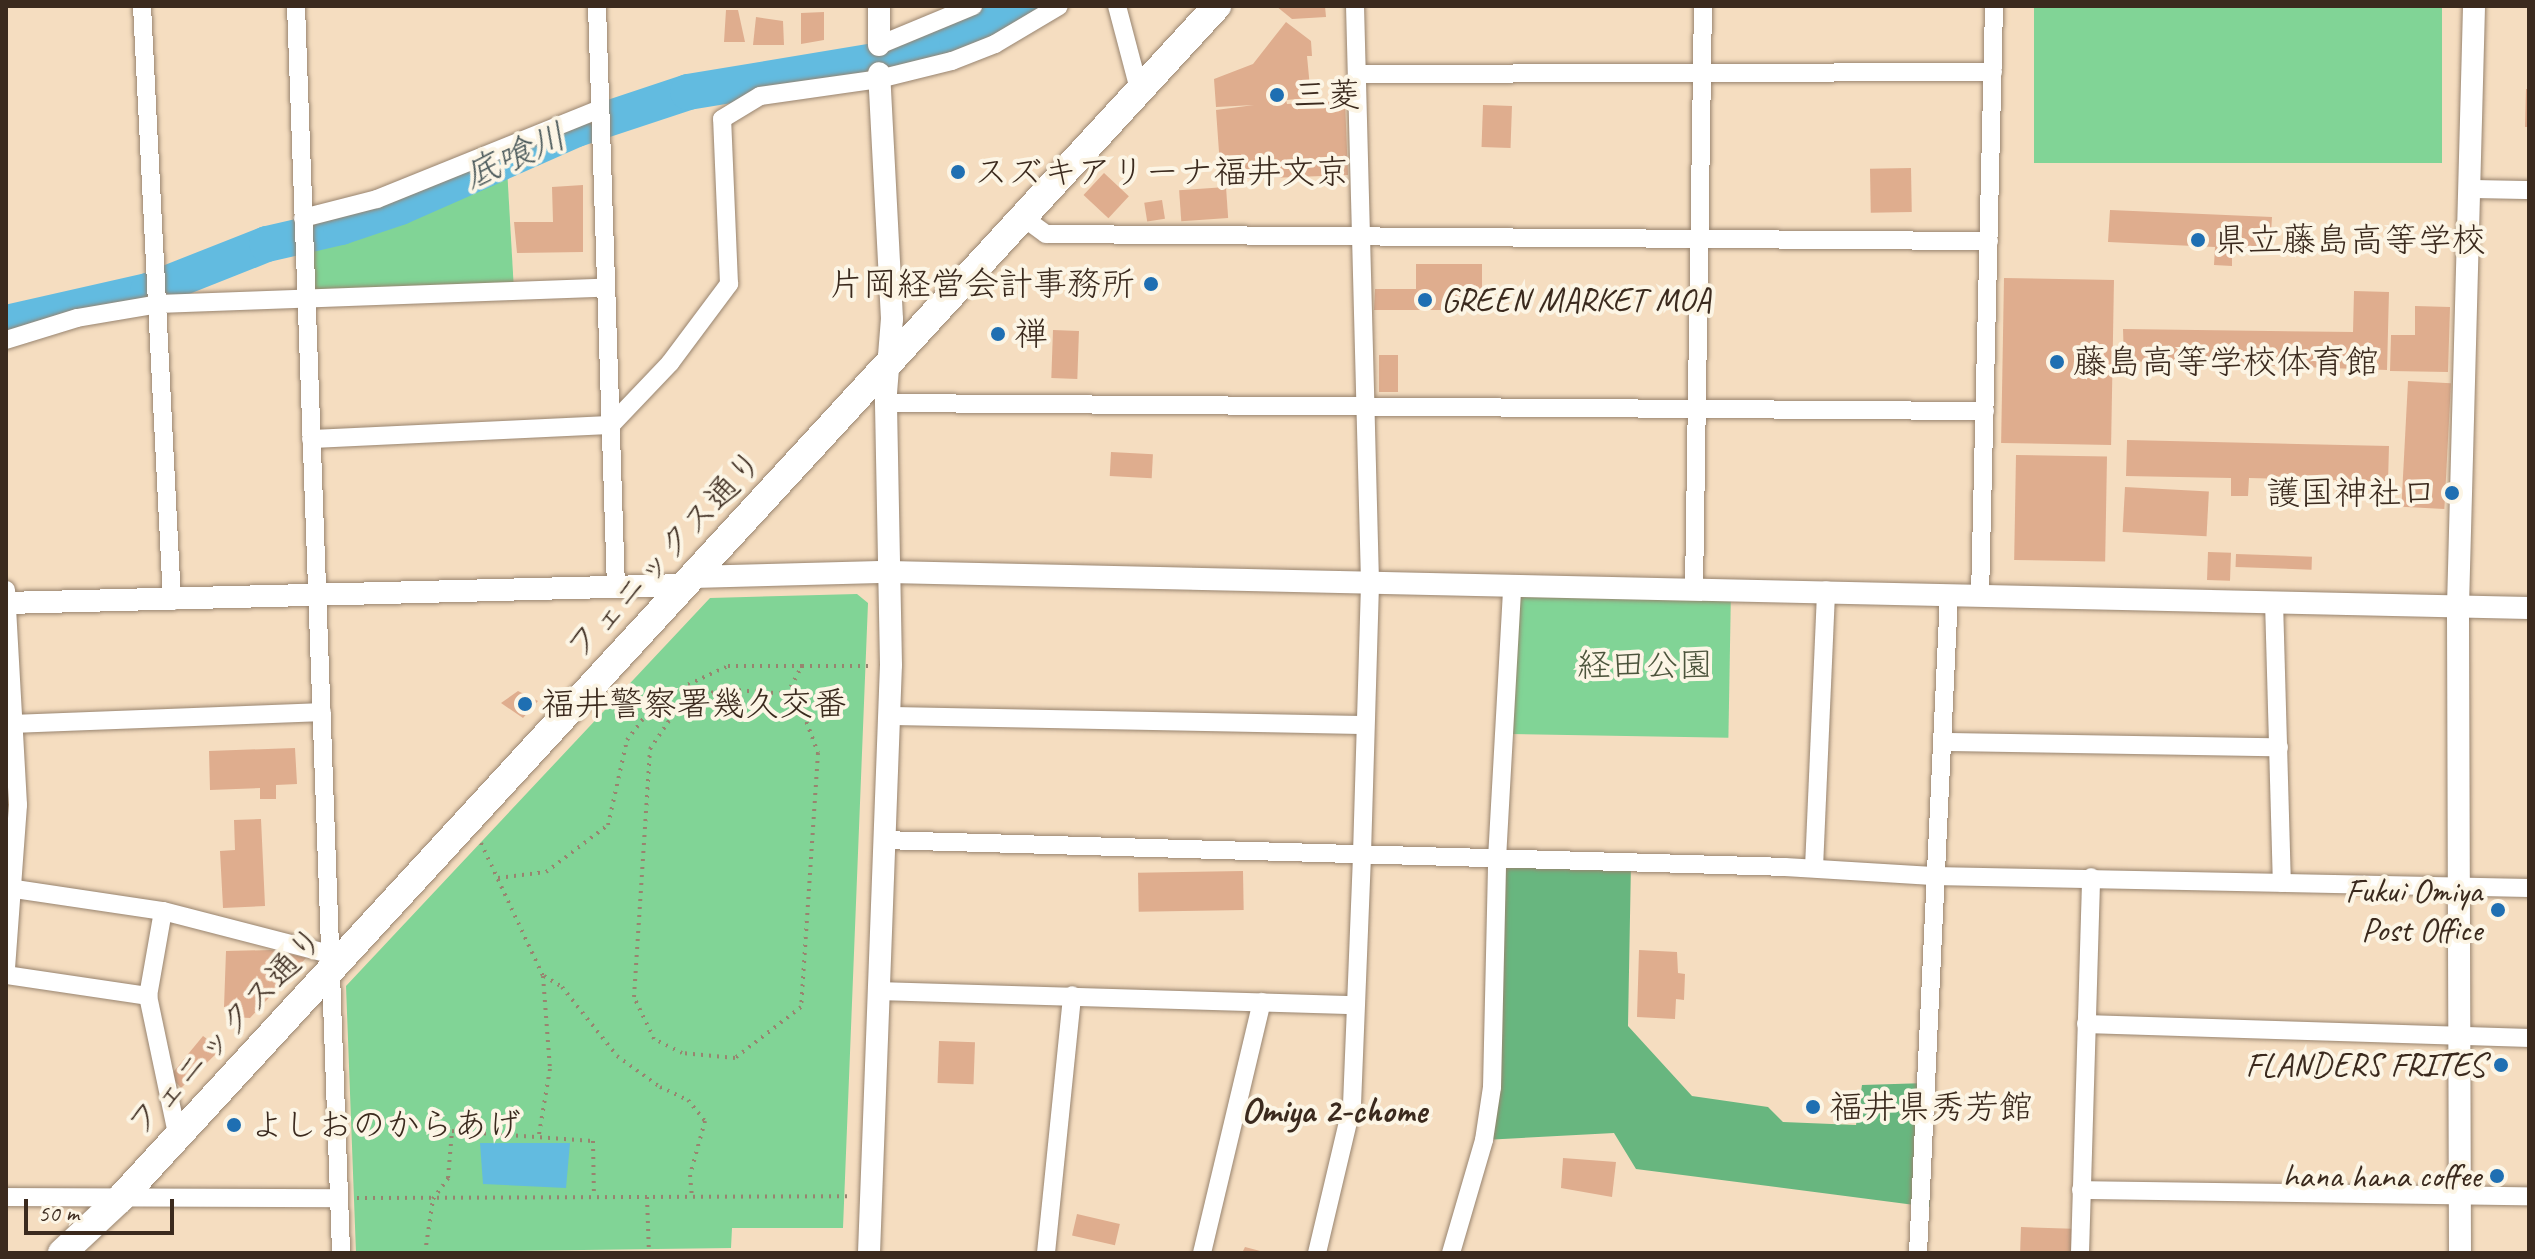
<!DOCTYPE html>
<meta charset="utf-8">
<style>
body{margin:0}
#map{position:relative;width:2535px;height:1259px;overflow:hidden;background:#f5ddc0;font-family:Caveat,"Klee One",sans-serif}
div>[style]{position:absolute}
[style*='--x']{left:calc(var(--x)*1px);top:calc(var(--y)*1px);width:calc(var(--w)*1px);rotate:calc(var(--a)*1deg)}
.green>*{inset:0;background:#81d496;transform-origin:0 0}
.forest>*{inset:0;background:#68b67f}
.water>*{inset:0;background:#62bbe0}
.river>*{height:36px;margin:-18px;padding:0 18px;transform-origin:18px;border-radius:18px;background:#62bbe0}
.building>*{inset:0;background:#dfad8e;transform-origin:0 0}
.path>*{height:4px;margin-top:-2px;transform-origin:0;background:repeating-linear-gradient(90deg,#98846f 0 2px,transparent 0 8px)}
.roads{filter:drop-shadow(0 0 2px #98846f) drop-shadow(0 0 2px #98846f)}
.minor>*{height:18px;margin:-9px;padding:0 9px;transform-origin:9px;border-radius:9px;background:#fff}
.tertiary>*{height:22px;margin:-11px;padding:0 11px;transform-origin:11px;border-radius:11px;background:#fff}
.primary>*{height:28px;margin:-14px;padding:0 14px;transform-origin:14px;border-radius:14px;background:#fff}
.dots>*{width:22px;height:22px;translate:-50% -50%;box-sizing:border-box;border:4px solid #fcf5e5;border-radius:50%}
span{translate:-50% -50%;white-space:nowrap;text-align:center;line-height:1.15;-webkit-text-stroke:8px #fcf5e5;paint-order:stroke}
.poi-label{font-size:34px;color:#3b2a1e}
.left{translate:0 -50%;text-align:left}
.right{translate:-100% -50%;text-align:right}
.street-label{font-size:34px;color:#3b2a1e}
.park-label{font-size:34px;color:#4c543c}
.water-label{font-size:36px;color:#475658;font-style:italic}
.neighbourhood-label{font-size:36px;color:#3b2a1e;font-weight:700}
.frame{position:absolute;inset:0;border:8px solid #3b2a1e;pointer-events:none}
.scale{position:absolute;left:24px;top:1199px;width:150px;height:36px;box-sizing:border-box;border:4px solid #3b2a1e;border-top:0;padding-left:10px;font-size:24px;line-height:28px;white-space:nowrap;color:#3b2a1e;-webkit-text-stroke:6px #fcf5e5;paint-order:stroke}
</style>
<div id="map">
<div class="green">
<i style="left:2034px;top:6px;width:408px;height:157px"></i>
<i style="clip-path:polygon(507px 168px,514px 291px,306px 300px,304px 239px)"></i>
<i style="left:1512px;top:587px;width:219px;height:147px;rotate:1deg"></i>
<i style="clip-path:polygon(857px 594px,868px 603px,843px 1228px,732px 1228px,731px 1248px,356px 1253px,346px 986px,710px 598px)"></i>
</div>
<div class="forest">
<i style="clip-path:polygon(1500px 859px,1631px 862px,1628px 1026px,1692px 1096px,1768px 1107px,1783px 1122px,1856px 1125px,1862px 1085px,1927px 1083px,1930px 1207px,1636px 1169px,1614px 1133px,1484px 1140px)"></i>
</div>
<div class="water">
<i style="clip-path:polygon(480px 1143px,570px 1143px,566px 1188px,483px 1184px)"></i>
</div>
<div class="river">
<i style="--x:6;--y:323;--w:146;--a:-12.7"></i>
<i style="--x:148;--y:291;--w:128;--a:-21.6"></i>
<i style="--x:267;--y:244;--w:76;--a:-12.9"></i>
<i style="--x:341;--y:227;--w:62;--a:-18.7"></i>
<i style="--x:400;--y:207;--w:193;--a:-23.8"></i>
<i style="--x:577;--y:129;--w:117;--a:-18.4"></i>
<i style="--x:688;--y:92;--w:209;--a:-9.4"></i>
<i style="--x:894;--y:58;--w:66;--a:-15.9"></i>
<i style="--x:957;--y:40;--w:79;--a:-25.6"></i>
</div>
<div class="building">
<i style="clip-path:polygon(1276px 6px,1325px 6px,1326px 17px,1292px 19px)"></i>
<i style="clip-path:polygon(726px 10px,738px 10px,745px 42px,724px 42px)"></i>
<i style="clip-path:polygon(824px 12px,824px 40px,801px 44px,801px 13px)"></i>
<i style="clip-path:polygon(756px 17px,783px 21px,784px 45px,753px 45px)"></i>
<i style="clip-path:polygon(1286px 22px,1311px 41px,1312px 56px,1307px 56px,1311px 98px,1286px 100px,1287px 104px,1345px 101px,1348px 175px,1221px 180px,1216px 110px,1254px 105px,1216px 107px,1214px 79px,1253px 64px)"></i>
<i style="clip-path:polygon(2526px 89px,2529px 89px,2529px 127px,2525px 127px)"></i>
<i style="left:1483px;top:105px;width:29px;height:42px;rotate:2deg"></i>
<i style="left:1911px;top:168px;width:44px;height:41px;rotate:89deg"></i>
<i style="left:1104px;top:173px;width:34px;height:30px;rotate:43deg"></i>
<i style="clip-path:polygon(583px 185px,583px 252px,517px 253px,514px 222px,553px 222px,552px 187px)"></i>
<i style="left:1226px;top:187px;width:31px;height:47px;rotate:86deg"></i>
<i style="left:1162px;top:200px;width:19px;height:18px;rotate:81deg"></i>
<i style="clip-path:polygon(2110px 210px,2272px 217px,2270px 249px,2232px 247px,2232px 266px,2214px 265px,2215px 247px,2108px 242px)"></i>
<i style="clip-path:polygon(1416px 264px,1482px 264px,1482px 310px,1374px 310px,1375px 289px,1416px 289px)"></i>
<i style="left:2004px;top:278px;width:110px;height:165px;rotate:1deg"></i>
<i style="clip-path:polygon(2354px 291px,2389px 292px,2387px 370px,2124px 361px,2123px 329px,2353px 332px)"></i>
<i style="clip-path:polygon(2415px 306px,2450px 307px,2448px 372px,2390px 371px,2391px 335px,2415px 335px)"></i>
<i style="left:1053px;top:330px;width:26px;height:48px;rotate:2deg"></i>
<i style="left:1379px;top:355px;width:19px;height:37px"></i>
<i style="left:2408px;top:381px;width:43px;height:126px;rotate:3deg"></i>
<i style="clip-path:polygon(2127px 440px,2389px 446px,2388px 482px,2356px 481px,2356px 500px,2336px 500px,2336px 480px,2249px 478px,2248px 496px,2231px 496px,2231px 478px,2126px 476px)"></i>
<i style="left:1111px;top:452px;width:42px;height:24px;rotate:3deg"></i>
<i style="left:2016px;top:455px;width:91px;height:105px;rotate:1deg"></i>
<i style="left:2125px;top:487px;width:84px;height:45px;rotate:3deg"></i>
<i style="left:2208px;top:552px;width:23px;height:28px;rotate:2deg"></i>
<i style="left:2236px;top:554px;width:76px;height:13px;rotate:2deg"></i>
<i style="clip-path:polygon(518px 691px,538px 701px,523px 718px,501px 703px)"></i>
<i style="clip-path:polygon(295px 748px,297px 784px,276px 785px,276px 799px,260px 799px,260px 788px,210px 790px,209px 751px)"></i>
<i style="clip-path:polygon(261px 819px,265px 906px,223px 908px,220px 851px,235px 850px,234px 820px)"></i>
<i style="left:1243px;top:871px;width:39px;height:105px;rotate:89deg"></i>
<i style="clip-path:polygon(272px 950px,306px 958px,250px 1018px,231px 1017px,232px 1008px,224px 1007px,226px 951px)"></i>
<i style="clip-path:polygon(1639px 950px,1677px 952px,1678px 973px,1685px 974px,1684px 1000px,1676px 999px,1675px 1019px,1637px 1017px)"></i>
<i style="clip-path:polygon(203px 1036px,221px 1049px,181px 1088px,170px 1076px)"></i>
<i style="left:939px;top:1041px;width:36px;height:42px;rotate:2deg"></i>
<i style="clip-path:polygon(1563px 1158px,1616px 1162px,1612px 1197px,1561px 1188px)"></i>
<i style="left:1077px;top:1214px;width:44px;height:22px;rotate:13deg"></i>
<i style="left:2021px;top:1227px;width:52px;height:26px;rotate:2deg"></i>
<i style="clip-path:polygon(1245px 1247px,1264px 1252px,1264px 1253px,1242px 1253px)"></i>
</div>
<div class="path">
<i style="--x:723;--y:689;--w:64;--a:4.5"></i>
<i style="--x:787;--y:694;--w:19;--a:43"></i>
<i style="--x:801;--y:707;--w:49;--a:69.7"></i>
<i style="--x:818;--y:753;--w:255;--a:93.8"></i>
<i style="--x:801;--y:1007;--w:83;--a:142.3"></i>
<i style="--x:735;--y:1058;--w:53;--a:-174.6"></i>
<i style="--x:682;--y:1053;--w:31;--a:-153"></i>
<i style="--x:654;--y:1039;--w:47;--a:-115.5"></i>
<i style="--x:634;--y:997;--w:249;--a:-86.3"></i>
<i style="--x:650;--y:749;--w:55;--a:-56"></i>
<i style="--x:681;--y:703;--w:44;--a:-18.4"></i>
<i style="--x:787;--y:694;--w:32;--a:-62"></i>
<i style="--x:802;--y:666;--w:70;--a:0"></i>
<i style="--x:481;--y:843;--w:147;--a:65"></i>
<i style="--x:543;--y:976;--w:93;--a:85.7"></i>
<i style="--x:550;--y:1069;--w:66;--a:99.6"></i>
<i style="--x:498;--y:878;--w:48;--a:-7.1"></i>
<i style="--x:546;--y:872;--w:78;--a:-37.2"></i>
<i style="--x:608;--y:825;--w:87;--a:-77.4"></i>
<i style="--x:627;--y:740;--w:53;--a:-52.7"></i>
<i style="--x:659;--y:698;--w:76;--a:-24.9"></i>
<i style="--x:728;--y:666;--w:74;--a:0"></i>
<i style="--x:544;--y:976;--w:21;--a:31"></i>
<i style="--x:562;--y:987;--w:88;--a:51.4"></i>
<i style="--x:617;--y:1056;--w:53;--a:35.8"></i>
<i style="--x:660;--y:1087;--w:31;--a:25"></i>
<i style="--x:688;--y:1100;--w:27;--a:51"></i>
<i style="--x:705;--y:1121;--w:56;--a:105.5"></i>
<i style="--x:690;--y:1175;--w:21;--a:85"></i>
<i style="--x:647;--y:1197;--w:56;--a:88"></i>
<i style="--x:357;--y:1198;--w:495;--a:-0.2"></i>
<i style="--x:425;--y:1253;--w:55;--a:-81.6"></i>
<i style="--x:433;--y:1199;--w:26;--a:-54"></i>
<i style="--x:448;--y:1178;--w:47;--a:-85.1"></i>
<i style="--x:452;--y:1131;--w:141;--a:4.1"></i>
<i style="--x:593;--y:1141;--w:56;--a:89"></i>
</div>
<div class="roads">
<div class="minor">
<i style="--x:142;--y:6;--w:596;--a:87.11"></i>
<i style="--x:296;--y:6;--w:1248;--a:87.93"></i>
<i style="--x:597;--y:6;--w:581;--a:88.13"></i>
<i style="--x:1117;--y:6;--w:90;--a:75.2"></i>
<i style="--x:879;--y:45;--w:102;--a:-22.5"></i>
<i style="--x:1357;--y:74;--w:636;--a:-0.18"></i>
<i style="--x:2470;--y:189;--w:59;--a:1"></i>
<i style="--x:303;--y:218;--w:76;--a:-14.4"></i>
<i style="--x:377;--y:199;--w:240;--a:-22"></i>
<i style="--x:1024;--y:218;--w:27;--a:36"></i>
<i style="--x:1046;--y:234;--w:943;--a:0.43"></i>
<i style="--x:6;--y:340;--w:74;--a:-17.2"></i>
<i style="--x:77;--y:318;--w:84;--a:-9.6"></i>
<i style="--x:160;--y:304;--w:446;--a:-2.1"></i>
<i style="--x:886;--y:403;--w:1099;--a:0.42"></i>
<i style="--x:311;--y:439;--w:300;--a:-2.7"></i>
<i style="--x:611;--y:425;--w:86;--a:-46.4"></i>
<i style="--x:670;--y:363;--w:99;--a:-53.2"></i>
<i style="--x:729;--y:284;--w:165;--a:-92.4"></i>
<i style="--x:722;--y:119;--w:44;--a:-31.2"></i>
<i style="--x:760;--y:96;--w:120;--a:-8.1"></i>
<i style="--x:879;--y:79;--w:75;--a:-13.9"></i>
<i style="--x:952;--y:61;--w:46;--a:-21.6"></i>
<i style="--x:995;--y:44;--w:74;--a:-30.7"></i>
<i style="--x:1694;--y:589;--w:583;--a:-89.12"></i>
<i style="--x:6;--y:590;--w:215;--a:86.8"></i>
<i style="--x:18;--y:805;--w:162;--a:94.2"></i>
<i style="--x:1980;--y:596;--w:590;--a:-88.64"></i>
<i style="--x:2274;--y:601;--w:282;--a:88.4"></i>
<i style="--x:889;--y:716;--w:476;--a:1.1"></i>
<i style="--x:14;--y:724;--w:308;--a:-2.2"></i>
<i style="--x:1943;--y:742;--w:336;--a:0.9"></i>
<i style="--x:883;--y:840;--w:902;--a:1.71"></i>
<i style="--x:1785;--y:867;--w:148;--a:3.5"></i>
<i style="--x:1933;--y:876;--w:596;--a:1.15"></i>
<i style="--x:1814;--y:868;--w:278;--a:-87.5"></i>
<i style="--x:15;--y:889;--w:150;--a:8.5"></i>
<i style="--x:163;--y:911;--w:176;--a:14.5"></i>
<i style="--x:163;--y:911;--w:86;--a:100"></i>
<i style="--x:148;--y:996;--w:141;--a:78.1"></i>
<i style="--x:6;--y:975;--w:144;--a:8.4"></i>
<i style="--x:878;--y:991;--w:477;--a:1.7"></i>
<i style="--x:2086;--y:1024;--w:443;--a:1.8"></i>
<i style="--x:2081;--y:1190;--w:448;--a:0.8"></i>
<i style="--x:6;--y:1197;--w:332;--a:0.2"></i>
<i style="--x:1046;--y:1253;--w:259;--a:-84.2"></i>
<i style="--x:1202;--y:1253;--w:258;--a:-76.6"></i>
<i style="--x:1317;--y:1253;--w:152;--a:-76.7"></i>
<i style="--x:1352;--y:1105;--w:251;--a:-87.7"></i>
<i style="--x:1362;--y:854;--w:272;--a:-88.3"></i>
<i style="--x:1370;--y:582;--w:576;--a:-91.49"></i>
<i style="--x:1451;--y:1253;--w:118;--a:-73.7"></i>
<i style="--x:1484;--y:1140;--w:54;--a:-81.4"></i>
<i style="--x:1492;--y:1087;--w:228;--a:-88.7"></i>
<i style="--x:1497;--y:859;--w:272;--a:-86.8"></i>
<i style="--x:1918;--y:1253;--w:659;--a:-87.3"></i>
<i style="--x:2080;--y:1253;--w:376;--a:-88.3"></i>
</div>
<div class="tertiary">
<i style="--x:879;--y:45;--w:39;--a:-90"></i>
<i style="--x:693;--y:577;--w:196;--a:-1.5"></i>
<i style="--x:889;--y:572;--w:1640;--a:1.26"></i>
<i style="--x:6;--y:603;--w:680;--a:-1.52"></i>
<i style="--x:869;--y:1253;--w:588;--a:-87.86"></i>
<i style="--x:891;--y:665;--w:272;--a:-91.1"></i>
<i style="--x:886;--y:393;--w:74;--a:-85.4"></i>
<i style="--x:892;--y:319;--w:246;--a:-93"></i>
<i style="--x:2460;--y:1253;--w:647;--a:-90.18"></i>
<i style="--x:2458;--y:606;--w:600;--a:-88.47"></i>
</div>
<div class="primary">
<i style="--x:62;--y:1253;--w:79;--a:-43"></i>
<i style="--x:120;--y:1199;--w:1621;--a:-47.4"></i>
</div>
</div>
<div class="dots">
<i style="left:1277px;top:95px;background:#1f6fb2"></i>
<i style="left:958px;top:172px;background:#1f6fb2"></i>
<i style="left:2198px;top:240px;background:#1f6fb2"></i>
<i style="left:1151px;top:284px;background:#1f6fb2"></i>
<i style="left:1425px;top:300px;background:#1f6fb2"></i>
<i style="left:998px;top:334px;background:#1f6fb2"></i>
<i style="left:2057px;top:362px;background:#1f6fb2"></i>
<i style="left:2452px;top:493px;background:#1f6fb2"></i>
<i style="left:525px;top:704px;background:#1f6fb2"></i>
<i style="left:2498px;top:910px;background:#1f6fb2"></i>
<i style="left:2501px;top:1065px;background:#1f6fb2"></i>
<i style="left:1813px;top:1107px;background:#1f6fb2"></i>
<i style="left:234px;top:1125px;background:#1f6fb2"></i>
<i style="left:2497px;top:1176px;background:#1f6fb2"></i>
</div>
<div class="poi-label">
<span class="left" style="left:1293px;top:95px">三菱</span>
<span class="left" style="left:974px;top:172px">スズキアリーナ福井文京</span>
<span class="left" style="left:2214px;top:240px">県立藤島高等学校</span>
<span class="right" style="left:1135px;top:284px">片岡経営会計事務所</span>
<span class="left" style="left:1441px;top:300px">GREEN MARKET MOA</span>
<span class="left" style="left:1014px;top:334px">禅</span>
<span class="left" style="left:2073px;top:362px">藤島高等学校体育館</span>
<span class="right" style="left:2436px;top:493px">護国神社口</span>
<span class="left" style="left:541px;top:704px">福井警察署幾久交番</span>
<span class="right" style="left:2482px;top:910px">Fukui Omiya<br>Post Office</span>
<span class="right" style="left:2485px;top:1065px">FLANDERS FRITES</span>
<span class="left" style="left:1829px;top:1107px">福井県秀芳館</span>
<span class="left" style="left:250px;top:1125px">よしおのからあげ</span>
<span class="right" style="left:2481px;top:1176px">hana hana coffee</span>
</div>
<div class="street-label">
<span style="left:664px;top:554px;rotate:-47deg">フェニックス通り</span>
<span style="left:225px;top:1031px;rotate:-47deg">フェニックス通り</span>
</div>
<div class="park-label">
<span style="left:1645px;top:665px">経田公園</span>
</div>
<div class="water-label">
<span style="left:515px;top:156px;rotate:-24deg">底喰川</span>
</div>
<div class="neighbourhood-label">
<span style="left:1334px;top:1111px">Omiya 2-chome</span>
</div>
<div class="frame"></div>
<div class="scale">50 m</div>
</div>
